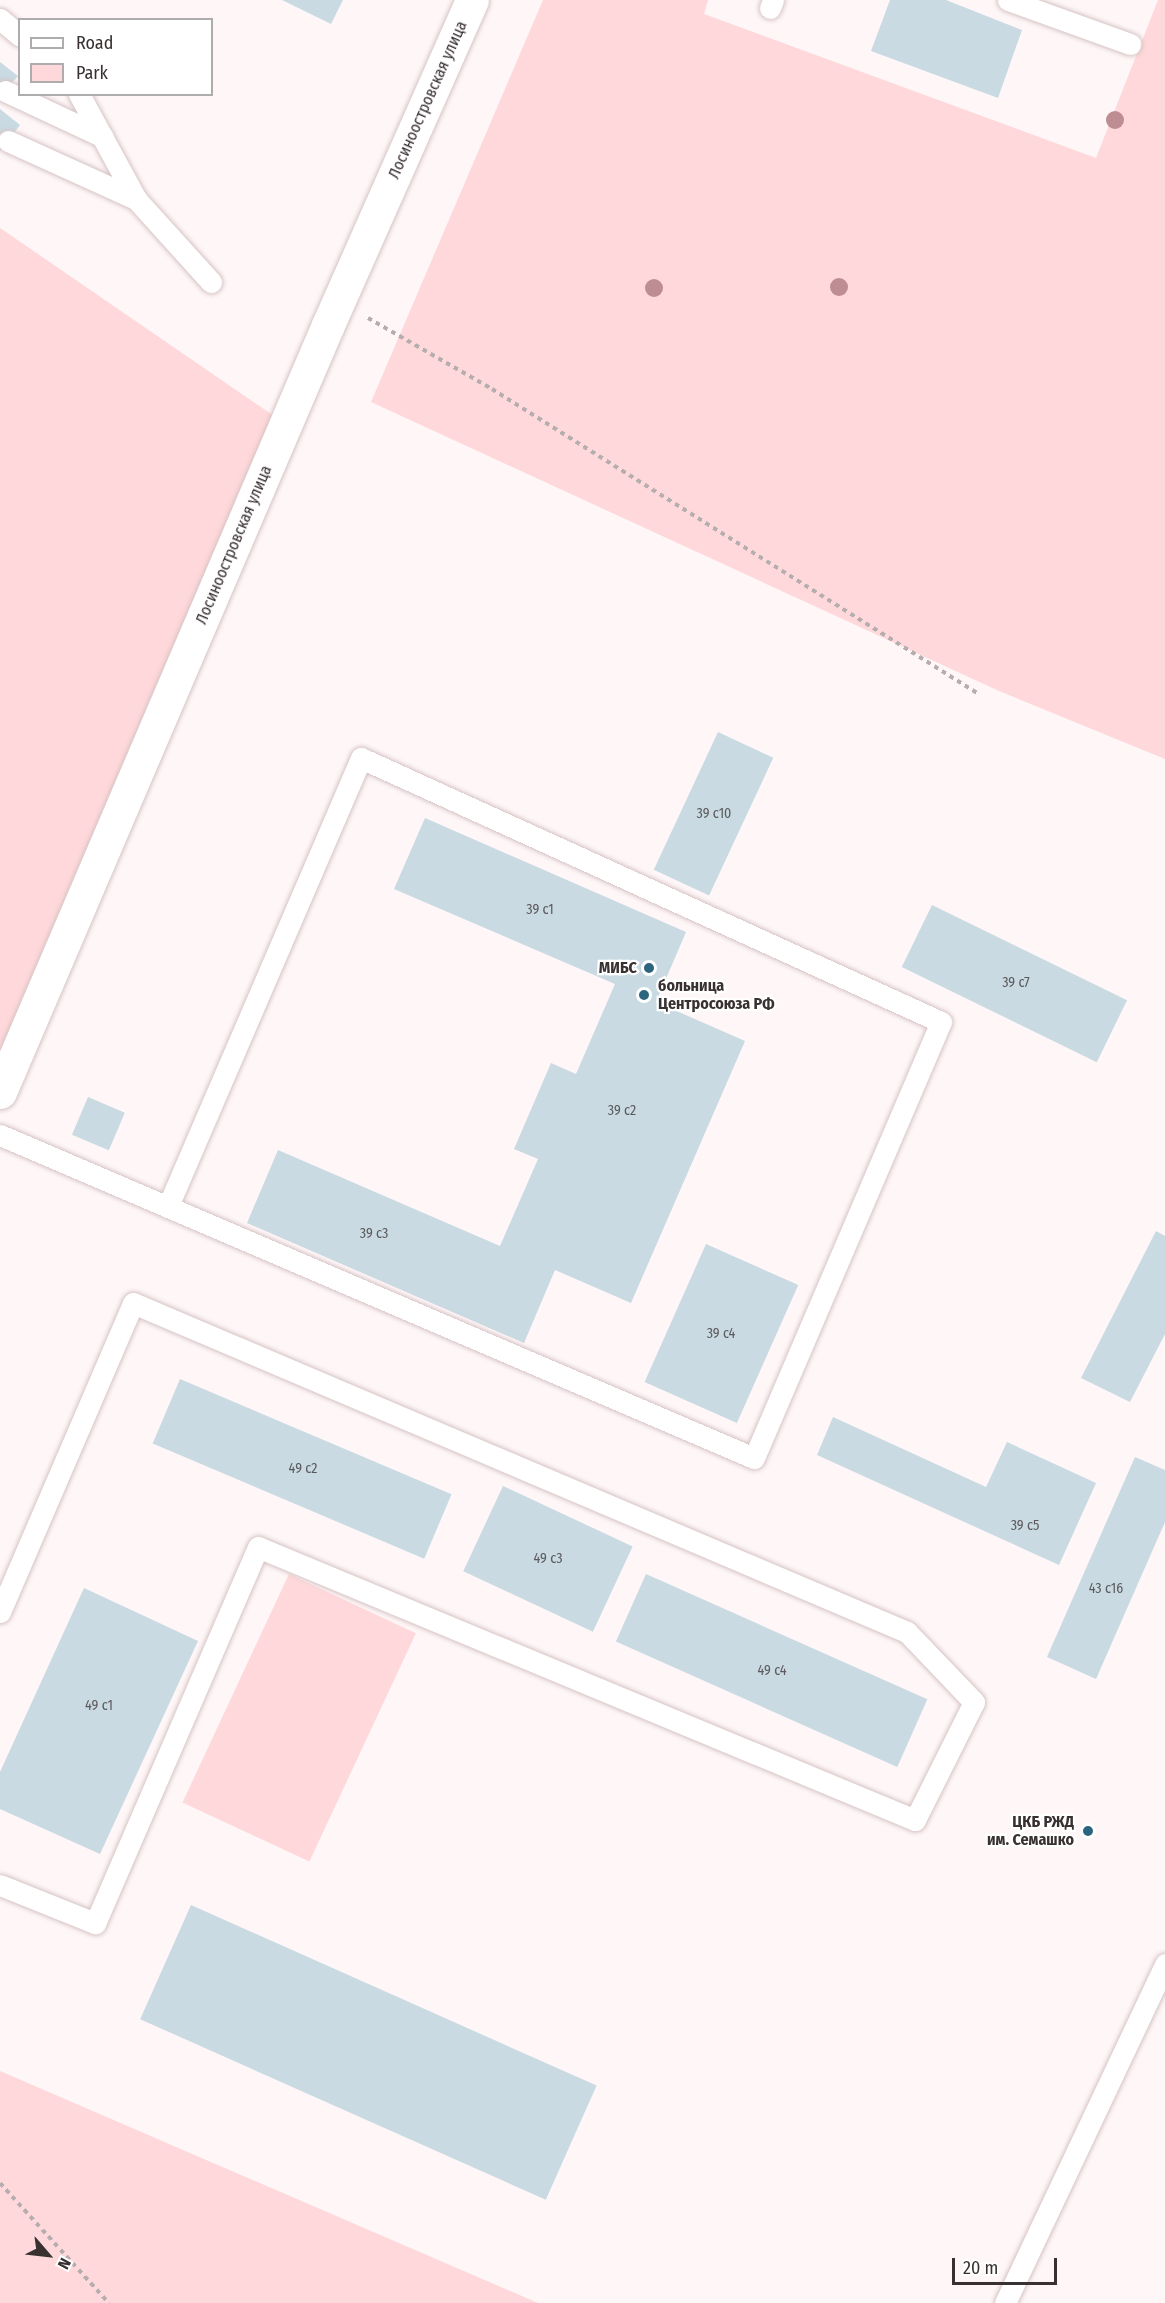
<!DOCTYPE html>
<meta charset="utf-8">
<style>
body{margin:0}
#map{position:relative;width:1165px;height:2303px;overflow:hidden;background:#fef6f7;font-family:"Fira Sans Condensed",sans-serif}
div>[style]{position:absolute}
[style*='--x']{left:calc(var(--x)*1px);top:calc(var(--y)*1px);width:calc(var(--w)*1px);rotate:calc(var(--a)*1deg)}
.green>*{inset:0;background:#fed8da;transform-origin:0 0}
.building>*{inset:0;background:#c9dae2;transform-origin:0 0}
.path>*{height:4px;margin-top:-2px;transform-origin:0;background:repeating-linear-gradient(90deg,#b5adae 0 4.5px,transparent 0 9px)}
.roads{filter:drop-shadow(0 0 2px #d6c3c4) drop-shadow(0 0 2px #d6c3c4)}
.lane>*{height:21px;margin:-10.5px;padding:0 10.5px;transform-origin:10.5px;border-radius:10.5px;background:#fff}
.secondary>*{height:33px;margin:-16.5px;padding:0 16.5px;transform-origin:16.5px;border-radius:16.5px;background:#fff}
.trees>*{width:18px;height:18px;margin:-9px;border-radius:50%;background:#be8c93}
.dots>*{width:16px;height:16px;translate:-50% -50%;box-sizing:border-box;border:3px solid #fff;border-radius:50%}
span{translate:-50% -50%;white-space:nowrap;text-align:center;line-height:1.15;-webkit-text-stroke:4.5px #fff;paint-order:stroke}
.number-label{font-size:14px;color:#5c5a5d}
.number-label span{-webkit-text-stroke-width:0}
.street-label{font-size:16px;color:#383031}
.poi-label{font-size:16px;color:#383031;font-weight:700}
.right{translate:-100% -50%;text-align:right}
.left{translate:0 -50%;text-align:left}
.legend{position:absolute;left:18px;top:18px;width:195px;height:78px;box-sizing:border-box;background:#fff;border:2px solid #afacad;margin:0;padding:8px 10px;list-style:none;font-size:18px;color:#383031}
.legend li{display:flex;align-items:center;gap:12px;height:30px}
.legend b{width:30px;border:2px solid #afacad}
.north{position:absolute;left:18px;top:2225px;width:60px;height:60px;-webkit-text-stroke:4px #fff;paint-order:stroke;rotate:118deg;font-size:16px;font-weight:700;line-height:24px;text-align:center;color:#383031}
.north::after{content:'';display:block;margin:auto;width:21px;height:27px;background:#383031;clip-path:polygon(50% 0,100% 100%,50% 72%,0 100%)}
.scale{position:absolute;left:952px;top:2258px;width:105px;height:27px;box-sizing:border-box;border:3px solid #383031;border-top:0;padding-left:8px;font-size:18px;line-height:21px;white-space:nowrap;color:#383031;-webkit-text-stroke:4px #fff;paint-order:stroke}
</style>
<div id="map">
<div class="green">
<i style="clip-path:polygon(543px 0,708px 0,704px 14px,1096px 158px,1158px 0,1165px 0,1165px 759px,999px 691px,371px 402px)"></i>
<i style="clip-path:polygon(0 228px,274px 416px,0 1064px)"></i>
<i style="left:289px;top:1574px;width:140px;height:252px;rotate:25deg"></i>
<i style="clip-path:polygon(0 2071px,538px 2303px,0 2303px)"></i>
</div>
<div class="building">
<i style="clip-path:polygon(282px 0,343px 0,331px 24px)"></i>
<i style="clip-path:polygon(890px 0,946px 0,1022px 30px,998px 98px,871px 51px)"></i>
<i style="clip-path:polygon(0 62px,18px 76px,0 97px)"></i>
<i style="clip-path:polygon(0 109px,20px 125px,0 151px)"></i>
<i style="left:718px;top:732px;width:61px;height:152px;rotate:25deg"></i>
<i style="clip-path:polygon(425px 818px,686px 932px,656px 1002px,745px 1041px,631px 1303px,555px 1270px,524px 1343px,247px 1223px,278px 1150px,500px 1246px,538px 1159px,514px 1149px,551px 1063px,576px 1074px,615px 984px,394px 889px)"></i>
<i style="left:932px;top:905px;width:217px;height:69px;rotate:26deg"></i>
<i style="left:88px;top:1097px;width:40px;height:41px;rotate:23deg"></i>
<i style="clip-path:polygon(1156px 1231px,1165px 1236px,1165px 1334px,1130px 1402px,1081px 1378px)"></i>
<i style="left:706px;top:1244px;width:101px;height:151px;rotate:24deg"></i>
<i style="left:180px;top:1379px;width:295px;height:70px;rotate:23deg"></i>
<i style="clip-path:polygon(833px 1417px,986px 1487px,1007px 1442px,1096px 1483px,1059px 1565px,817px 1455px)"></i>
<i style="clip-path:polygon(1135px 1457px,1165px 1470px,1165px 1522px,1096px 1679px,1047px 1657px)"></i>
<i style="left:503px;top:1486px;width:143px;height:94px;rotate:25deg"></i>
<i style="left:646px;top:1574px;width:308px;height:74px;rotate:24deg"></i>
<i style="clip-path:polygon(84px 1588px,198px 1641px,100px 1854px,0 1809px,0 1772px)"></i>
<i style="left:191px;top:1905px;width:444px;height:125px;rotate:24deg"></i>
</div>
<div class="path">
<i style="--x:368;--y:318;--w:143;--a:29.8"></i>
<i style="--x:492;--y:389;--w:572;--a:32.08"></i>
<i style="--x:0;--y:2183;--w:162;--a:47.8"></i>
</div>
<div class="roads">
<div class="lane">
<i style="--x:1008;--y:0;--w:130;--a:19.8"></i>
<i style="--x:770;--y:8;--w:9;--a:-69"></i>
<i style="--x:0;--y:19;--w:26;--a:40"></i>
<i style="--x:5;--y:91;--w:108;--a:25.1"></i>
<i style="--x:79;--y:94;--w:119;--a:61.5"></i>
<i style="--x:136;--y:199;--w:112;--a:47.9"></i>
<i style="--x:8;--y:141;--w:141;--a:24.4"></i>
<i style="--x:0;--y:1135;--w:820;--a:23.19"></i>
<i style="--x:754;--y:1458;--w:474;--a:-66.8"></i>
<i style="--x:941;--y:1022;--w:637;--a:-155.53"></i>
<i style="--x:361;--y:758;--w:489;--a:113.3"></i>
<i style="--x:0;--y:1612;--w:336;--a:-66.7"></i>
<i style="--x:133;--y:1303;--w:841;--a:23.03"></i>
<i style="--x:907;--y:1632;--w:97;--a:46.3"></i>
<i style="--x:974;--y:1702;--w:132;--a:116.6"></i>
<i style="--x:915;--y:1820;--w:711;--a:-157.44"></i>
<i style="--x:258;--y:1547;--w:410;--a:113.4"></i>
<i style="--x:95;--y:1923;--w:102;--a:-158.2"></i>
<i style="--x:1005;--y:2303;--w:375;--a:-64.7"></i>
</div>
<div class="secondary">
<i style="--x:0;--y:1092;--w:834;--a:-66.85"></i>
<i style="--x:328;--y:325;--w:355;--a:-66.1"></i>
</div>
</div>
<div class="trees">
<i style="left:1115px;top:120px"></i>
<i style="left:839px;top:287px"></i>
<i style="left:654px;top:288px"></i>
</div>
<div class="dots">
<i style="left:649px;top:968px;background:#2c657e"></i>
<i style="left:644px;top:995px;background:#2c657e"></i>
<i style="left:1088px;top:1831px;background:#2c657e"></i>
</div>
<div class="number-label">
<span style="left:714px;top:814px">39 с10</span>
<span style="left:540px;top:910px">39 с1</span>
<span style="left:1016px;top:983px">39 с7</span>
<span style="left:622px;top:1111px">39 с2</span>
<span style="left:374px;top:1234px">39 с3</span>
<span style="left:721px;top:1334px">39 с4</span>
<span style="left:303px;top:1469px">49 с2</span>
<span style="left:1025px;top:1526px">39 с5</span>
<span style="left:548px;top:1559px">49 с3</span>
<span style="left:1106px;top:1589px">43 с16</span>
<span style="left:772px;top:1671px">49 с4</span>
<span style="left:99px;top:1706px">49 с1</span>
</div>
<div class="street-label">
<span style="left:428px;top:100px;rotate:-66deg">Лосиноостровская улица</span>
<span style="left:234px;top:545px;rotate:-67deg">Лосиноостровская улица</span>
</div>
<div class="poi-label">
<span class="right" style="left:637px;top:968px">МИБС</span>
<span class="left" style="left:658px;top:995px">больница<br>Центросоюза РФ</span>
<span class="right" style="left:1074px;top:1831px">ЦКБ РЖД<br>им. Семашко</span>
</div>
<ul class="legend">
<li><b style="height:8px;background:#fff"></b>Road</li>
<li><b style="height:16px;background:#fed8da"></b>Park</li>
</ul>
<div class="north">N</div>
<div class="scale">20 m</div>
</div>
